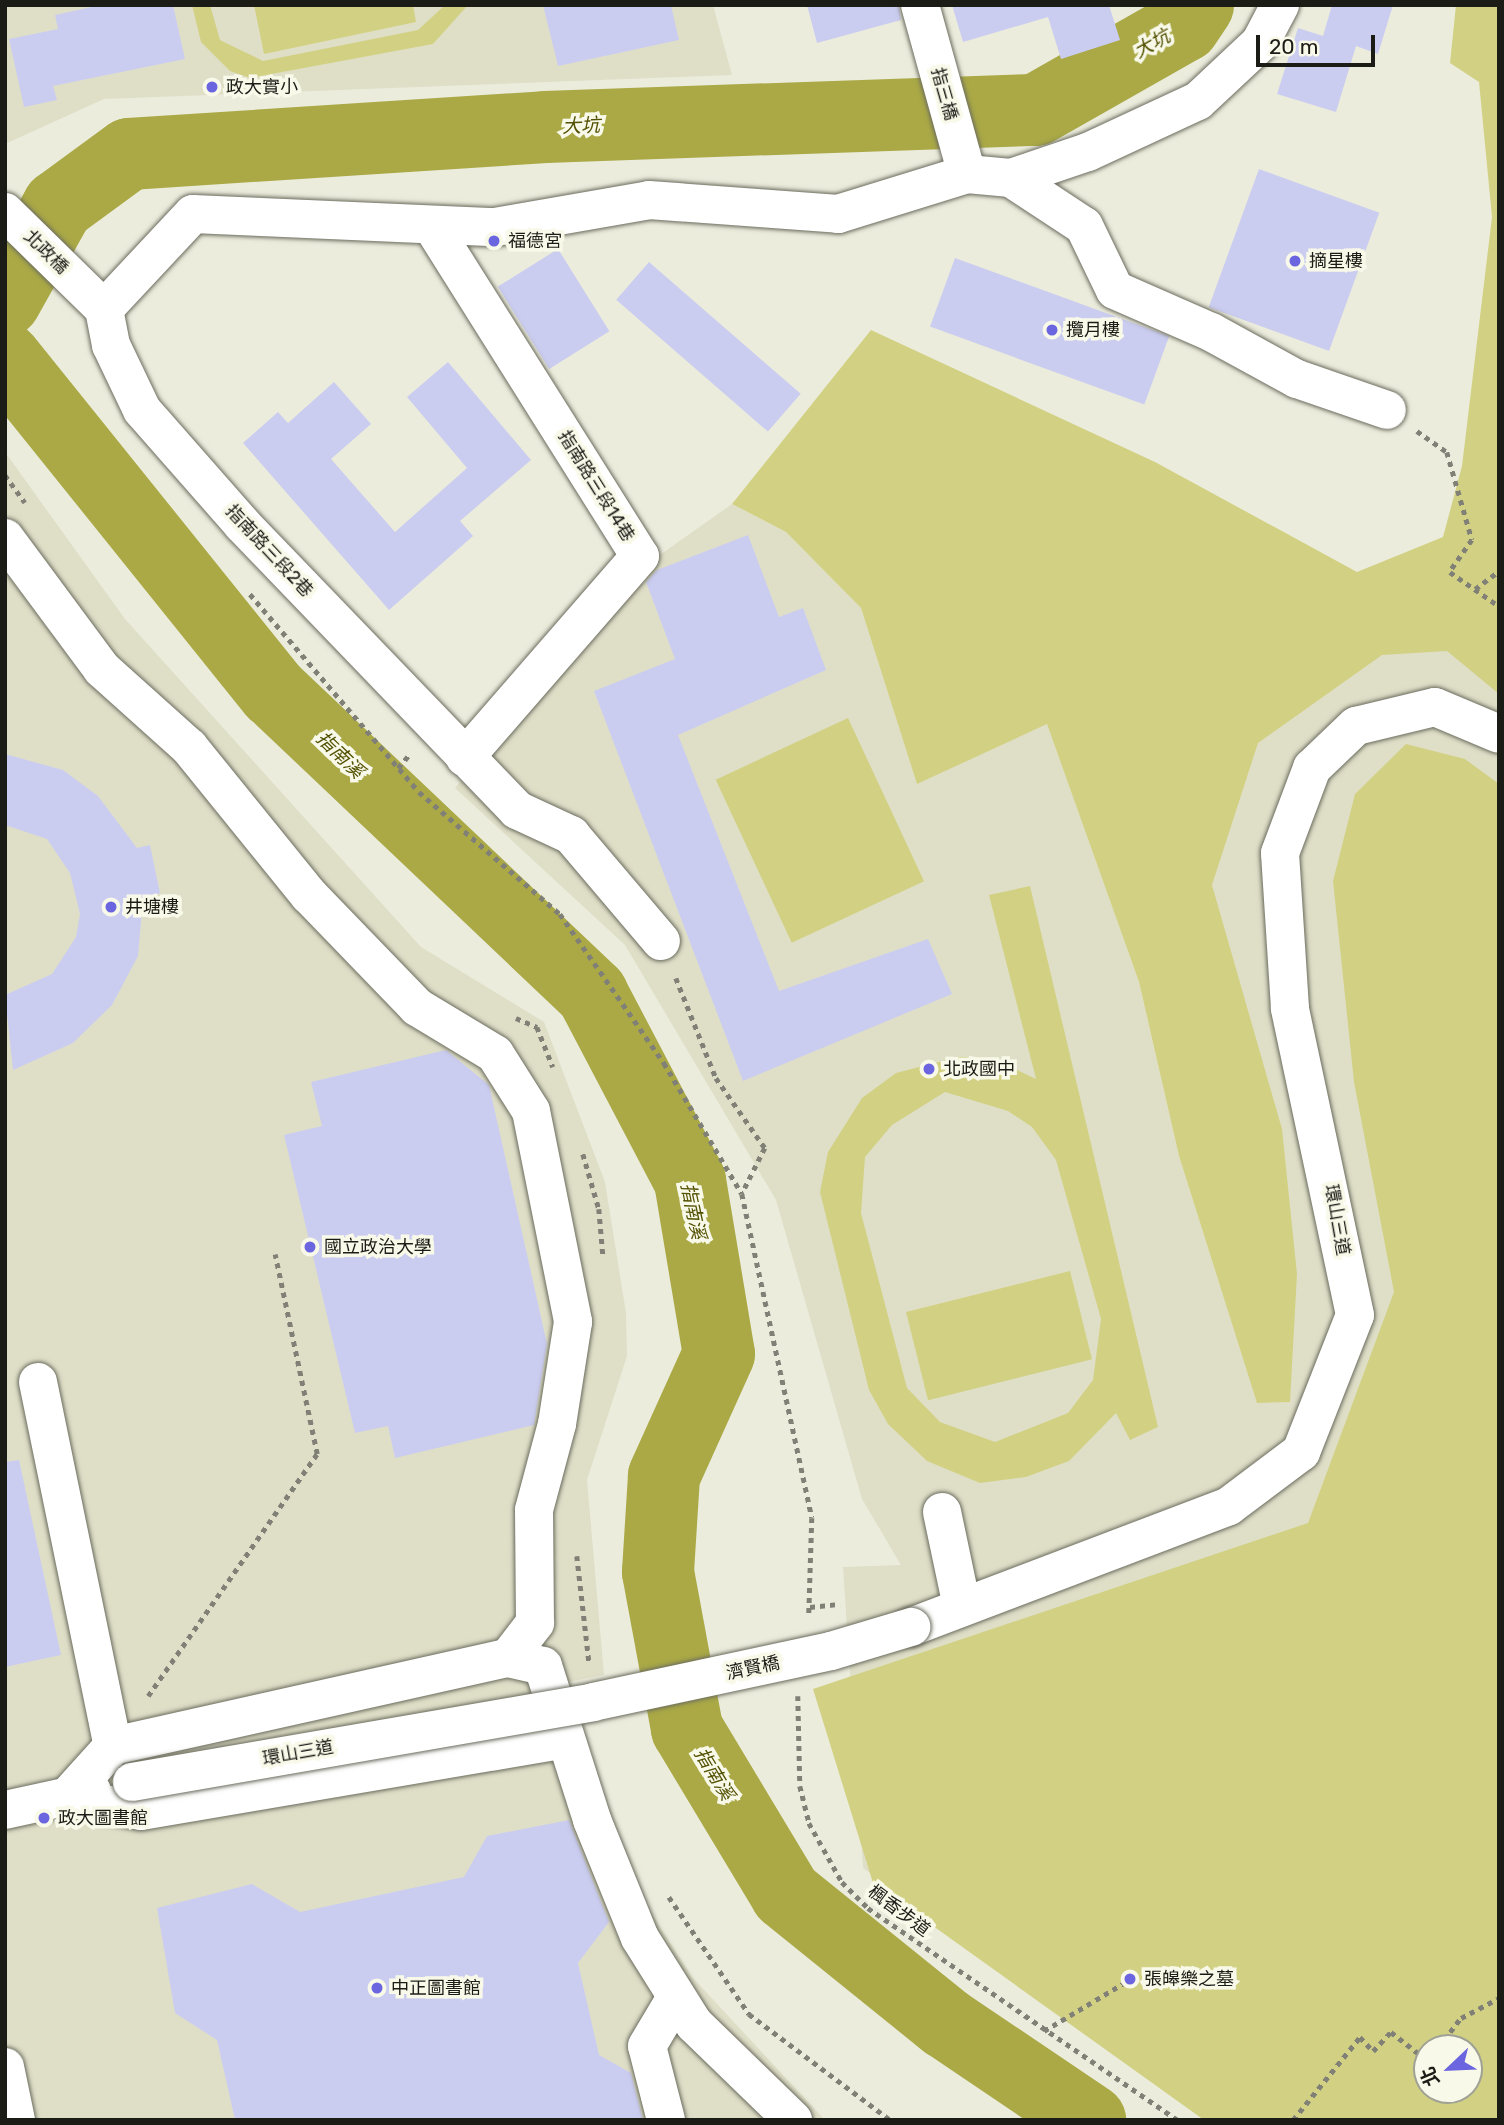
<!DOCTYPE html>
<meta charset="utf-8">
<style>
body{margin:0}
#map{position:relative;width:1504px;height:2125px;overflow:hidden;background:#ebecdc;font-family:Rubik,"Noto Sans TC",sans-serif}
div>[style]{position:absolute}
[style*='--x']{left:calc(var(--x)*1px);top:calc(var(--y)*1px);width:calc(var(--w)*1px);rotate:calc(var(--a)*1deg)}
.built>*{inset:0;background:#dfdfc8}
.green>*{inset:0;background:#d2d183;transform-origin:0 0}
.river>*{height:72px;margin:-36px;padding:0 36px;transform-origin:36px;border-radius:36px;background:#aaa946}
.building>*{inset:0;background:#cbcdf0;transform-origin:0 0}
.path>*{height:4.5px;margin-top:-2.25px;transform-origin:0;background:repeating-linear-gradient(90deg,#808076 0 5px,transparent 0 10px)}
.roads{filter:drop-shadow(0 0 2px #6c6c5f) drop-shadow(0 0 2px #6c6c5f)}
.minor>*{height:38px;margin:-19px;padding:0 19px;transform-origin:19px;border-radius:19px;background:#fff}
.bridges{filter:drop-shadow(0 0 2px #6c6c5f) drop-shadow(0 0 2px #6c6c5f)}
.minor-bridge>*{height:38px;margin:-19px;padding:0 19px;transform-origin:19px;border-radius:19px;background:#fff}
.dots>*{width:19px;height:19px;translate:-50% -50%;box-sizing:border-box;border:4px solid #f8f9e9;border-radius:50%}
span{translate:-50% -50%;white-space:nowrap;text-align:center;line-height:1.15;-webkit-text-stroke:7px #f8f9e9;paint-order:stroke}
.poi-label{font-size:18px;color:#1c1c17}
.left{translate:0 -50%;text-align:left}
.street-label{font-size:18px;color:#1c1c17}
.water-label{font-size:19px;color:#535102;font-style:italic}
.frame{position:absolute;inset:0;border:7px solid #1c1c17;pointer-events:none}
.north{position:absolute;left:1413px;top:2034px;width:70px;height:70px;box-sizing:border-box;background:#f8f9e9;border:2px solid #a0a195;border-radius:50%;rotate:247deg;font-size:19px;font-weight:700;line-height:28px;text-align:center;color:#1c1c17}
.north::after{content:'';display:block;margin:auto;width:24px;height:32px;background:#6b65df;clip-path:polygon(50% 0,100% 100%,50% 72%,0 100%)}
.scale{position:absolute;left:1256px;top:35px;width:119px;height:32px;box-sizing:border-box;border:4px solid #1c1c17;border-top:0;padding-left:9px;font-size:21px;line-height:24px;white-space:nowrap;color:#1c1c17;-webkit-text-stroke:5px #f8f9e9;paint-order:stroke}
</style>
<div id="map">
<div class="built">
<i style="clip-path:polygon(5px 5px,713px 5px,732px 75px,104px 99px,5px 144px)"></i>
<i style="clip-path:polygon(5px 452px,125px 619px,421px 947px,544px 1022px,605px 1182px,626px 1313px,627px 1356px,587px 1480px,604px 1675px,568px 1682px,591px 1784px,646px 1905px,693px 1978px,825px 2120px,5px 2120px)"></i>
<i style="clip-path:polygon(evenodd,732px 504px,786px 532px,861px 608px,917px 783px,1047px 723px,1139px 982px,1179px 1156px,1250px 1380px,1066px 698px,1458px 614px,1499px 512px,1499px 2120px,1127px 2059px,863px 1868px,843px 1567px,901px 1565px,862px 1499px,776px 1200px,625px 945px,455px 788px,640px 569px,732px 504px,1427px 2048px,1469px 2048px,1469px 2090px,1427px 2090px,1427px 2048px)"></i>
</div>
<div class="green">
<i style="clip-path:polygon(192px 5px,210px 5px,220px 40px,263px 61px,418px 30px,445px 5px,468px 5px,433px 44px,250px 78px,230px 71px,201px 42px)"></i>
<i style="clip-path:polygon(254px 5px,413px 5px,416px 22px,264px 54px)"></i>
<i style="clip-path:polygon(1456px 5px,1499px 5px,1499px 694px,1447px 651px,1382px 655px,1258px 743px,1212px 885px,1282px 1129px,1297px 1274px,1290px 1402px,1257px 1403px,1179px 1156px,1139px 982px,1047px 724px,917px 784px,861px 608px,786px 532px,732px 504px,871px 330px,1155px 462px,1357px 572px,1443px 537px,1462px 466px,1492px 217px,1479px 82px,1450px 63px)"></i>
<i style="left:848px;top:718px;width:180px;height:146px;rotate:65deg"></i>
<i style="clip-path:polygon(evenodd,1406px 744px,1465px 759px,1499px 784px,1499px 2120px,1204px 2120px,873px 1883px,813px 1689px,1308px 1523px,1394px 1292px,1354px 1082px,1333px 881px,1355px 794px,1406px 744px,1469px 2048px,1469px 2090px,1427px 2090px,1427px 2048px,1469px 2048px)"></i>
<i style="clip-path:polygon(evenodd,1030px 886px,1158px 1427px,1130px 1440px,1116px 1413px,1069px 1461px,1026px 1477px,980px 1483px,927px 1461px,888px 1424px,869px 1390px,820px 1192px,828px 1152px,862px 1098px,896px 1073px,958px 1057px,992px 1058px,1036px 1079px,989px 895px,1030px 886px,945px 1092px,1008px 1111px,1032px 1127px,1056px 1160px,1101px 1319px,1093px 1380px,1068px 1413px,995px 1442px,940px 1422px,907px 1388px,861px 1213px,865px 1157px,892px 1125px,945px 1092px)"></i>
<i style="left:1070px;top:1271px;width:91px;height:169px;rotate:76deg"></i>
</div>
<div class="river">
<i style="--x:5;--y:301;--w:109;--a:-60.8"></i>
<i style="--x:58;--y:206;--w:88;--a:-36.2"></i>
<i style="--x:129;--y:154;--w:417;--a:-3.7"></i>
<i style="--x:545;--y:127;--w:491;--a:-2"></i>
<i style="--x:1036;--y:110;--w:170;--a:-29.6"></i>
<i style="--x:1184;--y:26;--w:25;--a:-56"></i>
<i style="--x:5;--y:358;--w:429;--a:51.2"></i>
<i style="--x:274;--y:692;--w:439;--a:43.5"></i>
<i style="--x:592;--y:994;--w:211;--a:62.3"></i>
<i style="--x:690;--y:1181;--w:175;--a:80.5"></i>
<i style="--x:719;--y:1354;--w:134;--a:114.3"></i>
<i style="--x:664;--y:1476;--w:96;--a:93.6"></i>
<i style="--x:658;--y:1572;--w:160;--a:79.5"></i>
<i style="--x:687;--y:1729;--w:192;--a:59"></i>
<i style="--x:786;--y:1894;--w:206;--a:38.9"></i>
<i style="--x:946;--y:2023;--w:174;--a:34"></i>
</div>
<div class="building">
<i style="clip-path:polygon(101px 5px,173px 5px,185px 59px,53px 86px,57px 100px,24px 107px,9px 39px,58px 29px,55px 15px)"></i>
<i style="clip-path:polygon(543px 5px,671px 5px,679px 40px,558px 66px)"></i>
<i style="clip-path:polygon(807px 5px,899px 5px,901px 20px,817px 43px)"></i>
<i style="clip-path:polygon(952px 5px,1109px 5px,1120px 40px,1061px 59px,1048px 17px,963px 42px)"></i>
<i style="clip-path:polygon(1332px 5px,1393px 5px,1378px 54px,1356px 46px,1336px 112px,1277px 94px,1298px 28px,1323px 36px)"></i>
<i style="left:1259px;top:169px;width:128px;height:147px;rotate:20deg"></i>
<i style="left:558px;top:249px;width:97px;height:71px;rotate:58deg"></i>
<i style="left:955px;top:258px;width:228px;height:73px;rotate:20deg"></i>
<i style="left:649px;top:262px;width:201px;height:50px;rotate:41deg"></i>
<i style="clip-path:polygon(448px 362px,531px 460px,460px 521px,473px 536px,389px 610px,243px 443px,278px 412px,288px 423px,334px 382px,371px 424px,331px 459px,395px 532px,467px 468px,407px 397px)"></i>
<i style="clip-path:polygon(748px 535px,779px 617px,803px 608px,826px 670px,678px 735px,779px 991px,928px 939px,952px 994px,743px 1081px,594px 691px,675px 659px,646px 582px,657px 570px)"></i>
<i style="clip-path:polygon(5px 754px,63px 770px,98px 796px,137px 848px,150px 845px,160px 893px,143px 899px,138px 956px,112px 1005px,73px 1043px,13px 1070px,5px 995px,52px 974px,76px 937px,80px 914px,70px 873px,47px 839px,5px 825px)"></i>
<i style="clip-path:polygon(446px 1050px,489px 1085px,547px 1344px,534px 1425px,395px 1458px,388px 1426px,355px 1433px,284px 1135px,322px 1126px,311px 1082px)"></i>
<i style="clip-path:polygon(19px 1460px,61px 1655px,5px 1667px,5px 1462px)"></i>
<i style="clip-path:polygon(569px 1820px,609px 1922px,578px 1963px,599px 2055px,631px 2073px,643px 2120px,235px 2120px,217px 2040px,175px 2013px,157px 1908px,252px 1884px,300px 1912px,464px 1877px,487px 1836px)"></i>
</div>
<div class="path">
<i style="--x:1417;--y:431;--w:37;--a:35"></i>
<i style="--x:1447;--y:452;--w:91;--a:74.1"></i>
<i style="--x:1472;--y:540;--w:39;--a:125"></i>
<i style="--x:1450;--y:572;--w:60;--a:34.8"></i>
<i style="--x:5;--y:475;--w:34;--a:54"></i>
<i style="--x:1475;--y:589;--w:30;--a:-37"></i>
<i style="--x:250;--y:594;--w:260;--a:49.5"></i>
<i style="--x:419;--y:792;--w:186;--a:40.9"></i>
<i style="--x:560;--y:914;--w:182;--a:55.1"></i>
<i style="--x:664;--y:1063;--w:152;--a:59.2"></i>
<i style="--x:742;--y:1194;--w:331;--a:77.8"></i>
<i style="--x:812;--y:1518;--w:97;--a:91.8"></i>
<i style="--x:398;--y:768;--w:17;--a:-50"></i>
<i style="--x:676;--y:978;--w:108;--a:68.2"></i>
<i style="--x:716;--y:1078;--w:85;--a:55"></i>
<i style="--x:765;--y:1148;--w:51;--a:116.6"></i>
<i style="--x:516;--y:1018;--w:23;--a:23"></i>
<i style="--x:537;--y:1027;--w:43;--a:68.2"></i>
<i style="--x:583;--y:1154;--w:57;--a:73.8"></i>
<i style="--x:599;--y:1209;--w:46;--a:85"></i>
<i style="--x:577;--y:1556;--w:107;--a:83.5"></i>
<i style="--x:810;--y:1607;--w:30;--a:-6"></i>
<i style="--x:148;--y:1696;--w:295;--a:-55.1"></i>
<i style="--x:317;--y:1454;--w:204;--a:-101.9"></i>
<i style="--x:798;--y:1696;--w:90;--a:88.7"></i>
<i style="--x:800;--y:1786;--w:38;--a:76"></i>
<i style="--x:809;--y:1823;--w:68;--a:60.8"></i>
<i style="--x:842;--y:1882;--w:37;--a:45"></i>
<i style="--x:868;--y:1908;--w:376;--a:34.4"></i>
<i style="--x:669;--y:1897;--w:142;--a:55.6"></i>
<i style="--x:749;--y:2014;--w:176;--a:36.9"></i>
<i style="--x:1044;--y:2031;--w:93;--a:-31"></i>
<i style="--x:1438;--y:2048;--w:38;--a:-53"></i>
<i style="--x:1461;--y:2018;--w:43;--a:-27.8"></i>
<i style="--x:1293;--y:2120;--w:107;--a:-51.1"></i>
<i style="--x:1360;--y:2037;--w:19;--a:47"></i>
<i style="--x:1373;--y:2051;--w:26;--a:-47"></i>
<i style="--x:1391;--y:2032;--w:46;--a:37.9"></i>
</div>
<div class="roads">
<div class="minor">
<i style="--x:920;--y:5;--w:175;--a:74.5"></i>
<i style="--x:1011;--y:178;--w:87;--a:33.3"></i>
<i style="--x:1084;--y:226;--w:71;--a:64.2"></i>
<i style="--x:1115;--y:290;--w:105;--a:23.6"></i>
<i style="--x:1211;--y:332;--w:98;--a:28.7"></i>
<i style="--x:1297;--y:379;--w:95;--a:19"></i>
<i style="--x:5;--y:212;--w:139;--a:44.4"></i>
<i style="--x:432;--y:226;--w:390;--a:57.8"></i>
<i style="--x:640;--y:556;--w:267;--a:131"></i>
<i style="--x:104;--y:309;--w:130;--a:-46.9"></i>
<i style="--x:193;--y:214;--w:302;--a:2.5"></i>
<i style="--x:495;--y:227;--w:156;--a:-9.9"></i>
<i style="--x:649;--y:200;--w:190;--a:4.2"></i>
<i style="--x:838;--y:214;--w:135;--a:-17.2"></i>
<i style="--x:967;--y:174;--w:44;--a:5.2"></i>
<i style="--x:1011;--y:178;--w:81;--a:-18.7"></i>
<i style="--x:1088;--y:152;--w:121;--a:-24.9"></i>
<i style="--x:1198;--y:101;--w:85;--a:-43.1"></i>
<i style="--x:1260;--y:43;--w:43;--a:-62.2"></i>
<i style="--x:104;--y:309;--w:37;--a:79"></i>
<i style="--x:111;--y:345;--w:72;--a:64.5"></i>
<i style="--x:142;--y:410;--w:152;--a:48.7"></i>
<i style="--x:242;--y:524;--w:397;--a:46.1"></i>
<i style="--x:517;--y:810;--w:60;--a:24.8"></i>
<i style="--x:571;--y:835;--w:139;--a:49.7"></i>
<i style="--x:5;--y:538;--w:163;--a:53.5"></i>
<i style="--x:102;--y:669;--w:117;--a:41.9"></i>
<i style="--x:189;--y:747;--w:191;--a:51"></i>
<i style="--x:309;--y:895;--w:156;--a:46"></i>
<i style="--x:417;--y:1007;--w:91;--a:31.1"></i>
<i style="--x:495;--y:1054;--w:67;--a:57.7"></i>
<i style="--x:531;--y:1111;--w:215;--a:78.7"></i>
<i style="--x:573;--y:1322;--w:103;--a:98.9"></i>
<i style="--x:557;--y:1424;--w:89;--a:105"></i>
<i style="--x:534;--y:1510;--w:113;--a:89.5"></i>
<i style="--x:535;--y:1623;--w:44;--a:127.6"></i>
<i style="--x:38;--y:1382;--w:372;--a:78.4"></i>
<i style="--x:942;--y:1512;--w:97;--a:78.1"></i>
<i style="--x:911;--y:1627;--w:340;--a:-20.8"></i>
<i style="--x:1229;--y:1506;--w:90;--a:-36.9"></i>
<i style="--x:1301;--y:1452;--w:147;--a:-68.5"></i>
<i style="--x:1355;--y:1315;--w:314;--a:-102"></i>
<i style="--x:1290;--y:1008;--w:155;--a:-93.7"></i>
<i style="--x:1280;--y:853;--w:91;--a:-69.4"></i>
<i style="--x:1312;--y:768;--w:61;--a:-43.7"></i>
<i style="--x:1356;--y:726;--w:81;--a:-13.5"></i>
<i style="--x:1435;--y:707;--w:69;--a:22.9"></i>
<i style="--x:67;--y:1797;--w:69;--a:-48"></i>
<i style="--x:113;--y:1746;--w:405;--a:-12.6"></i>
<i style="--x:508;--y:1658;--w:36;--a:13"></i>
<i style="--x:543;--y:1666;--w:162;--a:72.3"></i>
<i style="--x:592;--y:1820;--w:127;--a:67.9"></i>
<i style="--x:640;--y:1938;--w:102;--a:57.9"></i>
<i style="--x:694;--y:2024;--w:138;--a:44.1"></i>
<i style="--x:67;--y:1797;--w:75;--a:10.7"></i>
<i style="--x:141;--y:1811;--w:430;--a:-9.6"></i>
<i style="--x:5;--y:1810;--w:89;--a:-12.3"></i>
<i style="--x:5;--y:2067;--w:54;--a:78.3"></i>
<i style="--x:666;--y:2120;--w:76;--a:-104.4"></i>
<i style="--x:647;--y:2046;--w:55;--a:-59.2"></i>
</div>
</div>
<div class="bridges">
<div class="minor-bridge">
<i style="--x:132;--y:1782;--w:468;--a:-9.8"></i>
<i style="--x:593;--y:1702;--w:243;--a:-12.1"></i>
<i style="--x:831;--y:1651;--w:84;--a:-16.7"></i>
</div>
</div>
<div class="dots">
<i style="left:212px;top:87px;background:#6b65df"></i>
<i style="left:494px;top:241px;background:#6b65df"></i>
<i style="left:1295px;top:261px;background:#6b65df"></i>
<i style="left:1052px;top:330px;background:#6b65df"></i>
<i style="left:111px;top:907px;background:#6b65df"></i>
<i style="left:929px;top:1069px;background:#6b65df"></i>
<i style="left:310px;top:1247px;background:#6b65df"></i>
<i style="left:44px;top:1818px;background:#6b65df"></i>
<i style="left:1130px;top:1979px;background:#6b65df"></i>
<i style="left:377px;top:1988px;background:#6b65df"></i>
</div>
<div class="poi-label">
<span class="left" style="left:226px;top:87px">政大實小</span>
<span class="left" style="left:508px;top:241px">福德宮</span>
<span class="left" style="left:1309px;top:261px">摘星樓</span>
<span class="left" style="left:1066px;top:330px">攬月樓</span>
<span class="left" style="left:125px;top:907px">井塘樓</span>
<span class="left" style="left:943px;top:1069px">北政國中</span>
<span class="left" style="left:324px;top:1247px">國立政治大學</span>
<span class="left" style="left:58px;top:1818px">政大圖書館</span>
<span class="left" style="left:1144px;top:1979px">張皞樂之墓</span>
<span class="left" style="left:391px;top:1988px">中正圖書館</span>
</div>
<div class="street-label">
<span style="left:944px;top:94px;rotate:74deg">指三橋</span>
<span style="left:46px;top:252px;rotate:45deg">北政橋</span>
<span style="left:596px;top:486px;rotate:58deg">指南路三段14巷</span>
<span style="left:269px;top:551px;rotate:47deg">指南路三段2巷</span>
<span style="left:1337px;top:1220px;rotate:80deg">環山三道</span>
<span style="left:753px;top:1668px;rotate:-12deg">濟賢橋</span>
<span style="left:298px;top:1753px;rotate:-10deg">環山三道</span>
<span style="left:899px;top:1911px;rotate:37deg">楓香步道</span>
</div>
<div class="water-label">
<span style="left:1152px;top:44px;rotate:-29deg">大坑</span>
<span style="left:581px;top:126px;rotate:-2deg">大坑</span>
<span style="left:340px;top:755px;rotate:44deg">指南溪</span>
<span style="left:693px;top:1211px;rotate:78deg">指南溪</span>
<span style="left:714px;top:1774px;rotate:59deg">指南溪</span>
</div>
<div class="frame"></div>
<div class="north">北</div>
<div class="scale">20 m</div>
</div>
